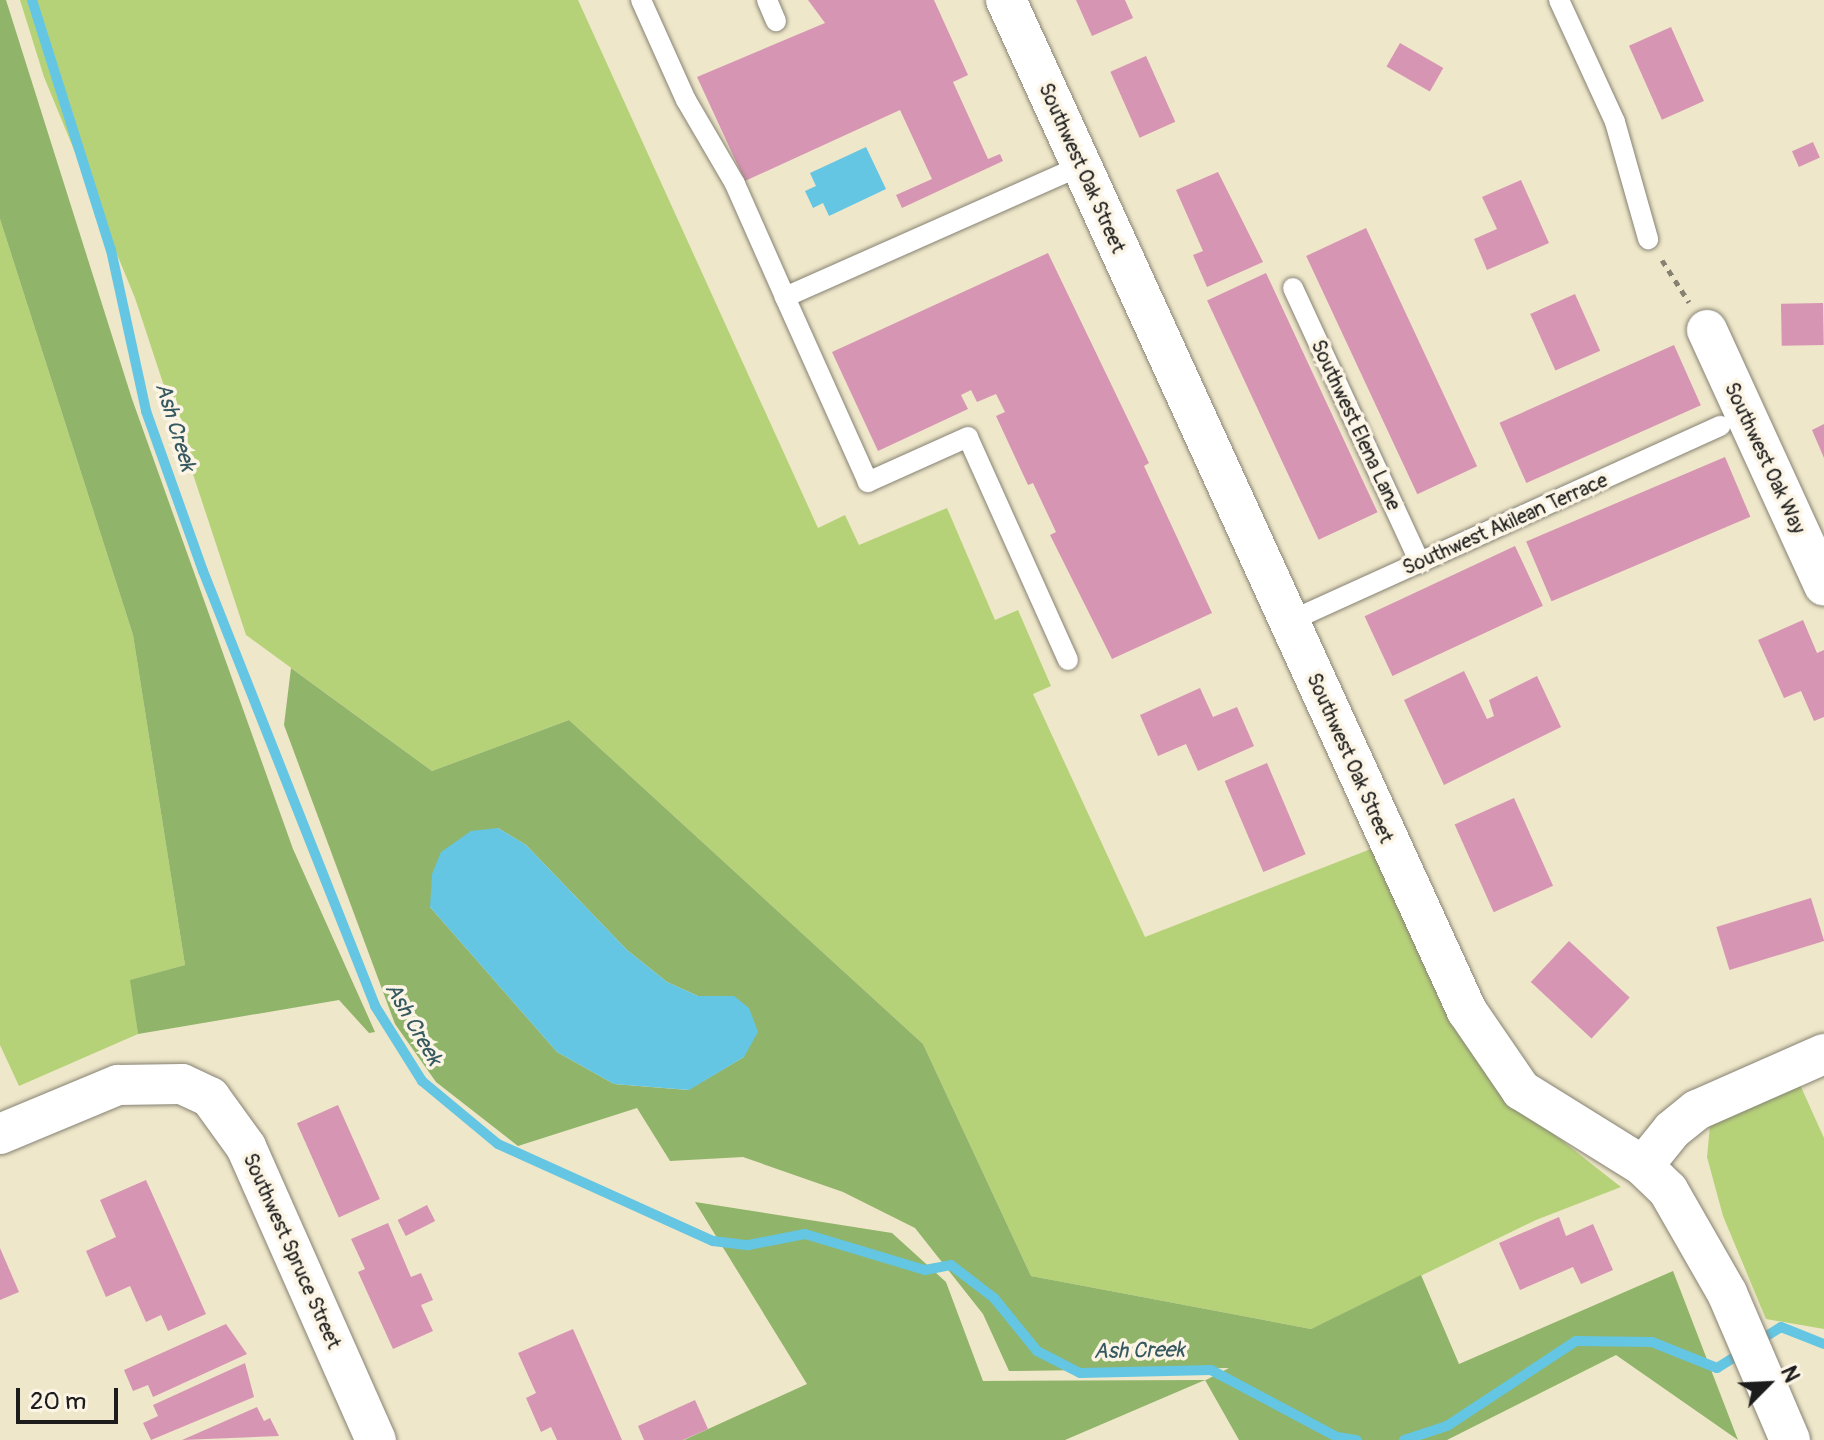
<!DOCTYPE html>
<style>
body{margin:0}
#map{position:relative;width:1824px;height:1440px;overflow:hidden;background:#efe7ca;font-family:Pangolin,sans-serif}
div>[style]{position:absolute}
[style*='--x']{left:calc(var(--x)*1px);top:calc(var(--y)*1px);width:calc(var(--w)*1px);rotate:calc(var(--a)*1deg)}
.green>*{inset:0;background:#b6d279}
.forest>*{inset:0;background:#90b469}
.water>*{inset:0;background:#64c6e2}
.stream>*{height:10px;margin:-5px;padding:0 5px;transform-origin:5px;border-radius:5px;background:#64c6e2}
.building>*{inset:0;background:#d795b4;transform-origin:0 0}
.path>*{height:5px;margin-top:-2.5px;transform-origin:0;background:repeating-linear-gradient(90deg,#868273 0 6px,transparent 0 12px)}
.roads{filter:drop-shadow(0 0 2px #868273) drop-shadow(0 0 2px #868273)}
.lane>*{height:20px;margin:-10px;padding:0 10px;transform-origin:10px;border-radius:10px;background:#fff}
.street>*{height:40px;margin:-20px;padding:0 20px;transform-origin:20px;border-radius:20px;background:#fff}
span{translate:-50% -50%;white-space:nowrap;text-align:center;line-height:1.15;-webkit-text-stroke:7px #fcf5e5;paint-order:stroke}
.street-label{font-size:20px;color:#1c1c1c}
.water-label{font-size:22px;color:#355861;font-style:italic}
.north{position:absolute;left:1728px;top:1344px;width:80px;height:80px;-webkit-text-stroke:6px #fcf5e5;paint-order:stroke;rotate:66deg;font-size:22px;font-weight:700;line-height:32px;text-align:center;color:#1c1c1c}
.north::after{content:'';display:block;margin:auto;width:28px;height:36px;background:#1c1c1c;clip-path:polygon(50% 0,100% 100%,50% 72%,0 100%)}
.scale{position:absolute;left:16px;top:1388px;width:102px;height:36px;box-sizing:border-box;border:4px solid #1c1c1c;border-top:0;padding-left:10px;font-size:24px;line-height:28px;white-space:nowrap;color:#1c1c1c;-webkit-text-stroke:6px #fcf5e5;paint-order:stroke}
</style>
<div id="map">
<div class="green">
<i style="clip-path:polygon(20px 0,578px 0,818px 528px,845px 515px,859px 545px,947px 508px,995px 620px,1018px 610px,1051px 686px,1033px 694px,1145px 937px,1376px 847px,1495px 1088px,1621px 1187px,1536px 1220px,1311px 1329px,1031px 1276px,923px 1044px,569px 720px,432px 771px,246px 635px,135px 298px,44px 77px)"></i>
<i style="clip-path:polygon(0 219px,133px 635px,185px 965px,131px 980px,138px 1034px,19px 1086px,0 1045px)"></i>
<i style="clip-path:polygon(1797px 1078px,1824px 1138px,1824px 1329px,1766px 1319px,1723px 1216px,1707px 1157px,1710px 1125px)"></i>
</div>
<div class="forest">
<i style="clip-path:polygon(0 0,6px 0,132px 399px,293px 849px,375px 1032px,369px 1033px,339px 1000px,138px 1034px,130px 980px,185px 965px,133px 635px,0 219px)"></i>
<i style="clip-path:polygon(evenodd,291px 668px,432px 771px,569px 720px,923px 1044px,1031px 1276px,1311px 1329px,1421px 1275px,1459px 1364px,1673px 1271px,1738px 1440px,1616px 1355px,1447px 1440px,1239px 1440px,1205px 1380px,1065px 1440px,684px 1440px,807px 1384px,695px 1202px,892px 1233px,946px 1282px,983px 1381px,1206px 1380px,1229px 1368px,1009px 1371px,983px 1314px,915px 1228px,843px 1192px,743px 1157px,670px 1161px,637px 1108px,518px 1146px,436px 1082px,395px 1024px,284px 725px,291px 668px,498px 828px,526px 845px,627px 950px,667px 982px,698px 996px,734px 996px,744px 1057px,688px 1090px,614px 1084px,557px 1052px,430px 907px,498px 828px)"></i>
</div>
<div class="water">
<i style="clip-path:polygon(866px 147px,886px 189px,829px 216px,823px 203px,813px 208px,805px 191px,816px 186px,810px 173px)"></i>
<i style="clip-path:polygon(498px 828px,526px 845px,627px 950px,667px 982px,698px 996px,734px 996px,749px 1008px,758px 1032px,744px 1057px,689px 1090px,614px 1084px,557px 1052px,430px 907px,432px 874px,441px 852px,471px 831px)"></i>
</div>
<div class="stream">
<i style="--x:32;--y:0;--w:262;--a:72.5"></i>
<i style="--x:111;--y:250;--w:165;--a:77.7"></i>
<i style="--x:146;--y:411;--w:170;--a:70.4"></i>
<i style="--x:203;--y:571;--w:468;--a:68.4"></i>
<i style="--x:375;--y:1006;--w:89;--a:57.9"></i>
<i style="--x:422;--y:1081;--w:99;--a:39.7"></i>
<i style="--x:498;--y:1144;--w:236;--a:24.3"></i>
<i style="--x:713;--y:1241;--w:35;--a:7"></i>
<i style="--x:748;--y:1245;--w:58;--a:-10.9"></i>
<i style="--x:805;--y:1234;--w:125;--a:16.7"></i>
<i style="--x:925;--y:1270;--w:26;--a:-11"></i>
<i style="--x:951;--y:1265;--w:54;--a:37.5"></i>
<i style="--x:994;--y:1298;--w:68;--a:50.9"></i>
<i style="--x:1037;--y:1351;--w:48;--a:27.1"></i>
<i style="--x:1080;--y:1373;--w:131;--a:-1.3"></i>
<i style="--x:1211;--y:1370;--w:143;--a:28"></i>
<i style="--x:1337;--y:1437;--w:20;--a:9"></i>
<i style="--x:1757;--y:1342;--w:28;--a:-32"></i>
<i style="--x:1781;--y:1327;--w:46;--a:21.6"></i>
<i style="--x:1404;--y:1440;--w:45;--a:-18"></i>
<i style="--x:1447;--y:1426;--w:154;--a:-33.4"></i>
<i style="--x:1576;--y:1341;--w:76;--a:0.8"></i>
<i style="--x:1652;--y:1342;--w:70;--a:21.8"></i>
<i style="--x:1717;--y:1368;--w:32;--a:-32"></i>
</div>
<div class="building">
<i style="clip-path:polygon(808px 0,934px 0,968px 75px,953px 82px,988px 159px,1000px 154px,1003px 161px,902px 208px,896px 195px,932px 179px,900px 110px,745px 181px,697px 77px,825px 23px)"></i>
<i style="clip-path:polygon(1076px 0,1125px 0,1133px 18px,1092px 36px)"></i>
<i style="left:1671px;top:27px;width:81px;height:46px;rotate:66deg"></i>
<i style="left:1400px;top:43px;width:50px;height:27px;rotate:30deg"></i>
<i style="left:1146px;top:56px;width:72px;height:39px;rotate:66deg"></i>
<i style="left:1813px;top:142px;width:17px;height:23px;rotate:66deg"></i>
<i style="clip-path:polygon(1218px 172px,1263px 262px,1207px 287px,1193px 255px,1203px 251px,1176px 190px)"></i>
<i style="clip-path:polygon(1521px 180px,1549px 243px,1487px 270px,1474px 239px,1497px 229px,1482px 197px)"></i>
<i style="left:1366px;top:228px;width:263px;height:66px;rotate:65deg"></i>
<i style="clip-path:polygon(1048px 253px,1149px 463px,1144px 466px,1212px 613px,1112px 659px,1050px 535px,1056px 532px,1033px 483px,1028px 485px,996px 416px,1005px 412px,996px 394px,977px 402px,971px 390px,961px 395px,968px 409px,878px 451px,832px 352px)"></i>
<i style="left:1266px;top:273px;width:264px;height:65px;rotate:65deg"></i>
<i style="left:1575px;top:294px;width:62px;height:49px;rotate:66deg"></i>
<i style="left:1823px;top:303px;width:42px;height:42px;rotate:89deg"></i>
<i style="left:1674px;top:345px;width:66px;height:191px;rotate:66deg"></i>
<i style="clip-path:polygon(1824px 424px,1824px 458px,1812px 430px)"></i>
<i style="left:1725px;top:457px;width:65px;height:216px;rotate:67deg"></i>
<i style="left:1515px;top:546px;width:66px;height:166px;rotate:65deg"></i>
<i style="clip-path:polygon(1803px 620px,1817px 653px,1824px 650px,1824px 717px,1814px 721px,1801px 691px,1784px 698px,1758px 640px)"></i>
<i style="clip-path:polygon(1464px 671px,1487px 719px,1494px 716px,1489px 700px,1537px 676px,1561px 727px,1444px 785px,1404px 700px)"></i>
<i style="clip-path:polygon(1200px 688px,1213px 717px,1237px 707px,1254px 746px,1198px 771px,1186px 744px,1158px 756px,1140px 715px)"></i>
<i style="left:1267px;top:763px;width:99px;height:46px;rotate:67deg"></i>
<i style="left:1514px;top:798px;width:96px;height:65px;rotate:66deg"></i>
<i style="left:1811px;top:898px;width:45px;height:99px;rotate:73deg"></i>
<i style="left:1569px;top:941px;width:83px;height:56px;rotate:43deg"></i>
<i style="left:338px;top:1105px;width:103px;height:45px;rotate:66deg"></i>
<i style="clip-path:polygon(146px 1180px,206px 1314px,168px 1331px,161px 1315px,146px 1322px,130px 1286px,106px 1297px,86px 1251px,116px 1237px,100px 1200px)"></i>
<i style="left:427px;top:1205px;width:18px;height:33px;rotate:63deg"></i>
<i style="clip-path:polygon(1559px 1217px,1566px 1236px,1593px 1224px,1613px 1270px,1581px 1284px,1573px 1267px,1520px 1290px,1499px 1243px)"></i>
<i style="clip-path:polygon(388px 1223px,411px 1277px,421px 1273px,433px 1300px,421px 1305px,433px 1331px,393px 1349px,358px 1272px,365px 1269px,351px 1239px)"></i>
<i style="clip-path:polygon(0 1248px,19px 1292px,0 1300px)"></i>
<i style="clip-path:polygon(226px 1324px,247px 1354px,153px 1397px,148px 1385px,133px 1391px,124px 1370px)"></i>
<i style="clip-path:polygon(573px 1329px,622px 1440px,557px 1440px,551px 1427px,541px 1432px,526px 1398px,536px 1393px,518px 1353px)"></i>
<i style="clip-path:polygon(245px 1363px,254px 1397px,151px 1440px,143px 1423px,158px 1416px,153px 1405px)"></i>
<i style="clip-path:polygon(695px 1400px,708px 1429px,683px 1440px,644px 1440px,638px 1426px)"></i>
<i style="clip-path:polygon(257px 1407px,264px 1421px,270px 1418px,279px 1436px,182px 1440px)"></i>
</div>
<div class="path">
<i style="--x:1662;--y:260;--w:50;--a:57.3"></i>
</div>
<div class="roads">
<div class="lane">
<i style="--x:641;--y:0;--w:110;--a:65.8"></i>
<i style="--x:686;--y:100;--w:97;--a:59.7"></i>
<i style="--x:735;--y:184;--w:124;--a:66.1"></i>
<i style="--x:767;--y:0;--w:23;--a:67"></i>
<i style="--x:1559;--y:0;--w:134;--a:65.3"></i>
<i style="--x:1615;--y:122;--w:122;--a:74.2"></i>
<i style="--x:1293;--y:288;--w:303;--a:65.2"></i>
<i style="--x:1288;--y:622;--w:475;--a:-24.4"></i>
<i style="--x:1068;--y:660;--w:244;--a:-114.2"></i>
<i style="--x:968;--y:437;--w:110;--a:155.8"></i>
<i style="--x:868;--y:482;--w:203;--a:-114.2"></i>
<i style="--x:785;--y:297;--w:324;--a:-23.9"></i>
</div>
<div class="street">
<i style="--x:1006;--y:0;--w:1111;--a:65.49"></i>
<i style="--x:1467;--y:1011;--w:96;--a:55.6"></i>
<i style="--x:1521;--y:1090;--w:144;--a:31.9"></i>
<i style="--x:1643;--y:1166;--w:35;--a:44"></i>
<i style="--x:1668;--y:1190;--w:119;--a:60.2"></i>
<i style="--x:1727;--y:1293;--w:160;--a:66.8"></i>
<i style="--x:1707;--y:330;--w:281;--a:65.4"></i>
<i style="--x:0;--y:1134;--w:128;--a:-22.6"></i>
<i style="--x:118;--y:1085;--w:64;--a:-0.9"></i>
<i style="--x:182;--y:1084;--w:31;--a:25"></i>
<i style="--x:210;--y:1097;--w:62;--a:54.2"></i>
<i style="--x:246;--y:1147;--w:321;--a:66.1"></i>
<i style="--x:1643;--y:1166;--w:46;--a:-51.1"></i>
<i style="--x:1672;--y:1130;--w:32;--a:-39"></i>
<i style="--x:1697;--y:1110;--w:139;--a:-23.8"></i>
</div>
</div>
<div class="street-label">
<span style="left:1082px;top:168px;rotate:66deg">Southwest Oak Street</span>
<span style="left:1356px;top:425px;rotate:65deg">Southwest Elena Lane</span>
<span style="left:1765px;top:458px;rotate:65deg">Southwest Oak Way</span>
<span style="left:1505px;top:524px;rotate:-24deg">Southwest Akilean Terrace</span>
<span style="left:1350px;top:758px;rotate:66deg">Southwest Oak Street</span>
<span style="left:292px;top:1251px;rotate:66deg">Southwest Spruce Street</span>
</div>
<div class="water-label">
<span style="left:175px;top:427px;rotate:73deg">Ash Creek</span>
<span style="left:413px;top:1024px;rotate:60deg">Ash Creek</span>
<span style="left:1139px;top:1351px;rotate:-1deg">Ash Creek</span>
</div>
<div class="north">N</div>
<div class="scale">20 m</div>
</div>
